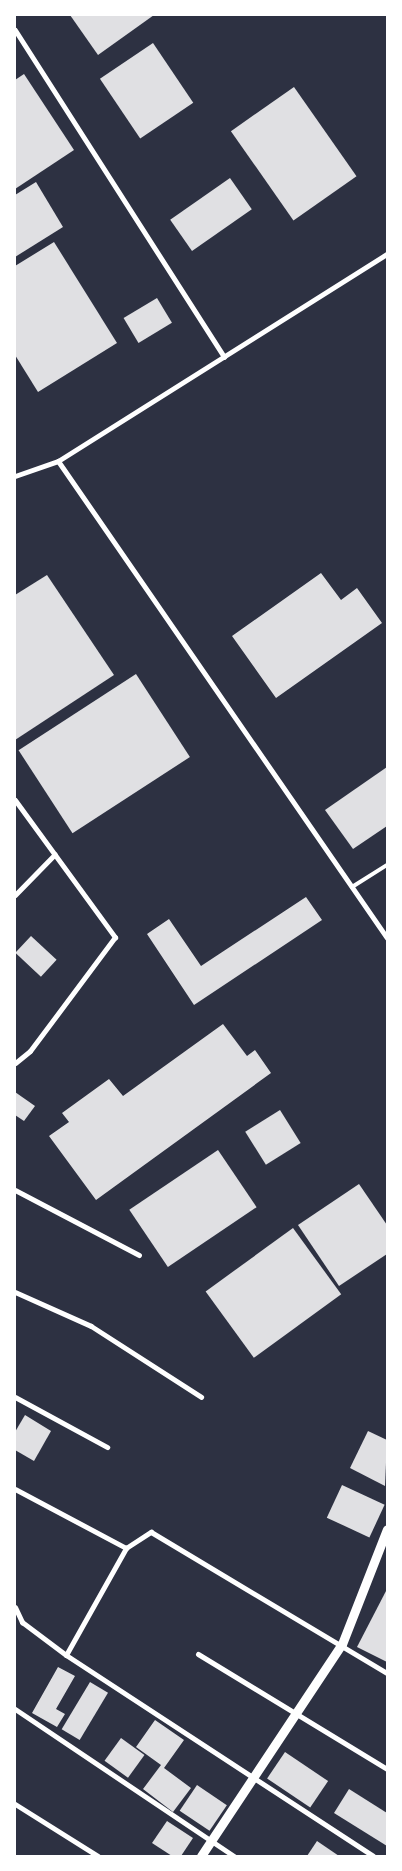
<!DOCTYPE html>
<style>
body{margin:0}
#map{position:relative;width:402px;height:1871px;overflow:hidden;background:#2d3142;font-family:"Varela Round",sans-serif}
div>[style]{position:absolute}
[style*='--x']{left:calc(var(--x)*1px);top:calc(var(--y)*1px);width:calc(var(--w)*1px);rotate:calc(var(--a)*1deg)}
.building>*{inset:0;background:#e0e0e3;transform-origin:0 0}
.service>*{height:4px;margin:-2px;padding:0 2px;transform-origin:2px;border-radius:2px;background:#fff}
.minor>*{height:5px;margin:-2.5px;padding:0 2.5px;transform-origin:2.5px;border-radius:2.5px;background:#fff}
.tertiary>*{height:9px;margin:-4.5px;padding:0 4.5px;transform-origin:4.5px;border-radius:4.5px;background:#fff}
span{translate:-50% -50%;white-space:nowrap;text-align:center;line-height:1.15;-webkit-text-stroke:4.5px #fff;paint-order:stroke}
.frame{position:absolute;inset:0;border:16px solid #fff;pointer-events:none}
</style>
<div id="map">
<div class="building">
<i style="clip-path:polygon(70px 15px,154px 15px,98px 55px)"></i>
<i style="left:153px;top:43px;width:72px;height:64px;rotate:56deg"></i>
<i style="clip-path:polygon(24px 74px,74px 150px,15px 189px,15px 80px)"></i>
<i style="left:294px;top:87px;width:109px;height:77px;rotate:55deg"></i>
<i style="left:230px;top:178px;width:38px;height:73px;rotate:55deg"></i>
<i style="clip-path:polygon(36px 182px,63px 227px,15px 257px,15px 195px)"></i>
<i style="clip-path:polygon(54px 242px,117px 343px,38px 392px,15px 355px,15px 266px)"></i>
<i style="left:157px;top:298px;width:29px;height:39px;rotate:59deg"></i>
<i style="clip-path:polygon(321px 573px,341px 600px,357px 588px,382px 623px,276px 698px,232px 636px)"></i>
<i style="clip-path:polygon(47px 575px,114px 675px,15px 740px,15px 595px)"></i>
<i style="left:136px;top:674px;width:99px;height:140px;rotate:57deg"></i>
<i style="clip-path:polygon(387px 767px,387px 826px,353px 849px,325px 810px)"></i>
<i style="clip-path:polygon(306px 897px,322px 920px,194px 1005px,147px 934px,169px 919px,201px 966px)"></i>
<i style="left:31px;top:936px;width:35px;height:23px;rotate:43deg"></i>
<i style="clip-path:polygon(223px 1024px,247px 1056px,255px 1050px,271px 1073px,96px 1200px,49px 1136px,69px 1122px,62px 1113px,109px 1079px,123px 1096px)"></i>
<i style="clip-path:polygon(15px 1092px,35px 1106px,24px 1121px,15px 1115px)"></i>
<i style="left:280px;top:1110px;width:39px;height:41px;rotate:58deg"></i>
<i style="left:218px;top:1150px;width:69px;height:107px;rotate:56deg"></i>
<i style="clip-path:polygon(359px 1184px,387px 1225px,387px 1254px,339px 1286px,298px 1225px)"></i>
<i style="left:293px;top:1228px;width:82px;height:108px;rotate:54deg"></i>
<i style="clip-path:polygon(25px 1415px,51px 1431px,34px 1461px,15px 1450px,15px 1432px)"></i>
<i style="clip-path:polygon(368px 1431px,387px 1440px,385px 1486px,350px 1468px)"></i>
<i style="left:342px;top:1485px;width:47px;height:36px;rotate:25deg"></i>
<i style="clip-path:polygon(386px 1591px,387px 1592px,387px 1662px,357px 1647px)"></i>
<i style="clip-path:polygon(58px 1667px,75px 1676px,56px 1709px,65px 1714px,57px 1727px,32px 1713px)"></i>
<i style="left:90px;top:1682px;width:21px;height:55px;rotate:31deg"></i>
<i style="clip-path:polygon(155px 1720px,184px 1740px,164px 1768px,191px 1788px,173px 1812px,143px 1789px,161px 1765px,136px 1747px)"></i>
<i style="left:121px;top:1738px;width:29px;height:28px;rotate:36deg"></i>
<i style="left:285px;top:1752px;width:52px;height:32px;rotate:34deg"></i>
<i style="left:197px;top:1785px;width:36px;height:31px;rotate:34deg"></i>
<i style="clip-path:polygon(349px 1789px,387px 1813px,387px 1846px,334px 1813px)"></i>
<i style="clip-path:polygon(167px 1821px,193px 1838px,181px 1856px,172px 1856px,152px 1843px)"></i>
<i style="clip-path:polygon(317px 1841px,339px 1856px,307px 1856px)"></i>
</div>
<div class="service">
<i style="--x:352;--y:887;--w:41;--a:-32.2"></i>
</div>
<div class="minor">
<i style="--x:15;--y:30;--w:388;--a:57.4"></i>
<i style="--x:58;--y:461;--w:579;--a:55.4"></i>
<i style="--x:15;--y:476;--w:46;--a:-19.2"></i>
<i style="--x:58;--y:461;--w:389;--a:-32.2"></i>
<i style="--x:15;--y:800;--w:170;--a:53.9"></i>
<i style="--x:115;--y:937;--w:142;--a:126.7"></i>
<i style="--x:30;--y:1051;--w:19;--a:141"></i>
<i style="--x:15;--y:895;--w:57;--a:-45.7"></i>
<i style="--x:15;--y:1190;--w:140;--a:27.7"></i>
<i style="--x:15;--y:1292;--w:83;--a:24.1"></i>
<i style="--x:91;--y:1326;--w:131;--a:32.8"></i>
<i style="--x:15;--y:1397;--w:105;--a:28.5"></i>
<i style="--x:15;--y:1489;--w:126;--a:28"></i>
<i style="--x:126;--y:1548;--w:30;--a:-33"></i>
<i style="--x:151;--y:1532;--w:275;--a:30.9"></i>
<i style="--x:15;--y:1607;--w:17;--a:65"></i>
<i style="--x:22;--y:1622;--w:55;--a:36.9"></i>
<i style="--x:66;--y:1655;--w:367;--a:33.2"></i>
<i style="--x:198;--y:1654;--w:221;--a:31.3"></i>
<i style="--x:66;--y:1655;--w:123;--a:-60.7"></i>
<i style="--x:15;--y:1709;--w:264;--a:33.9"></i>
<i style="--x:15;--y:1804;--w:98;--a:32.1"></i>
</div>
<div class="tertiary">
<i style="--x:201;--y:1856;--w:255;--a:-56.4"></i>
<i style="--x:342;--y:1644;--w:123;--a:-68.6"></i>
</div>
<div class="frame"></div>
</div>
